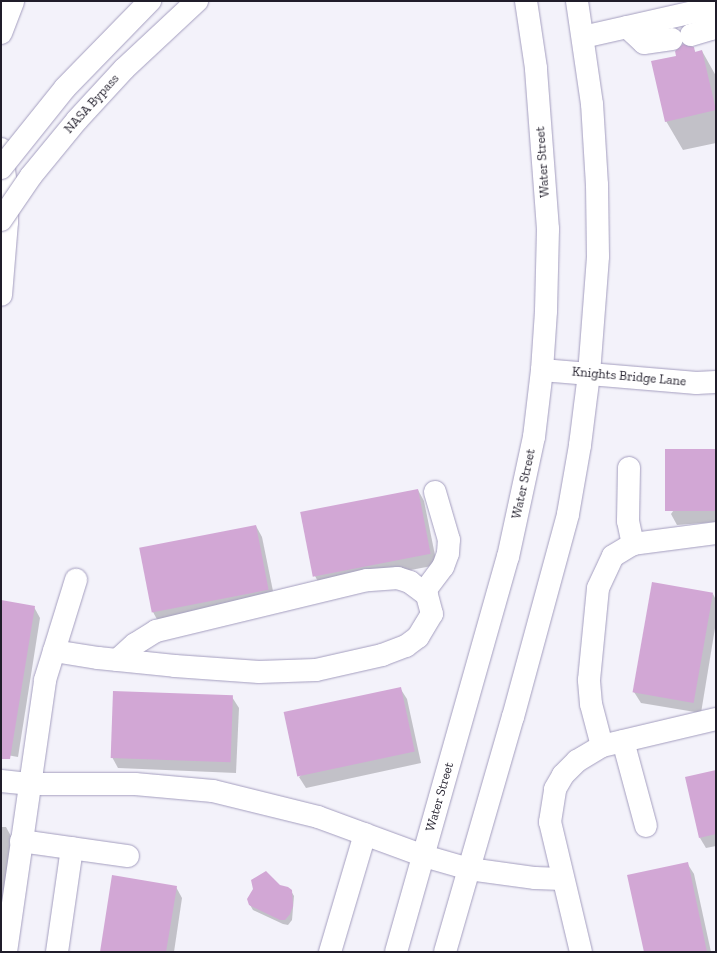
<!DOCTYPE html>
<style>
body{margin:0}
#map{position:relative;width:717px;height:953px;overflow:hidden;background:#f3f2fa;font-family:"Zilla Slab",serif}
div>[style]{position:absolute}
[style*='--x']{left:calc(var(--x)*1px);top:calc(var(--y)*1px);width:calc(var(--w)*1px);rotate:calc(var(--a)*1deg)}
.shadow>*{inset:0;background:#0003}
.building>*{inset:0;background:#d2a7d5;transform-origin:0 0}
.roads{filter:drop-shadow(0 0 1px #a49ebf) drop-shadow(0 0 1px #a49ebf)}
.minor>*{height:22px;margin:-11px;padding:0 11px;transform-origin:11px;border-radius:11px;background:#fff}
.highway>*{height:22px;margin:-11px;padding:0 11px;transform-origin:11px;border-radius:11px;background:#fff}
.bridges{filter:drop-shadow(0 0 1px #a49ebf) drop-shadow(0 0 1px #a49ebf)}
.highway-bridge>*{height:22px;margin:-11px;padding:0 11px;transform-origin:11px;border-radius:11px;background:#fff}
span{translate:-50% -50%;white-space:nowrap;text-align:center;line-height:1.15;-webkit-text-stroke:3px #fff;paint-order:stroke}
.street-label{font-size:13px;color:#201d2a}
.frame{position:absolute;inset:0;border:2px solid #201d2a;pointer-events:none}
</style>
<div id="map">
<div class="shadow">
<i style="clip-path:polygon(693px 48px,696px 53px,702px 51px,716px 76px,716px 143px,683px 150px,666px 121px)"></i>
<i style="clip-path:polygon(716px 450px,716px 522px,677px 525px,671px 514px)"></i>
<i style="clip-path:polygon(418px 490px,424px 501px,437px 565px,321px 587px,315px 576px)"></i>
<i style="clip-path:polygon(256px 526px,262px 537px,275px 601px,159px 623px,153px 612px)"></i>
<i style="clip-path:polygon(713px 594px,716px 600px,716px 622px,701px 713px,641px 703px,634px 692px)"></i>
<i style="clip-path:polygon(1px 601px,34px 607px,40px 618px,18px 757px,1px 754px)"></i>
<i style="clip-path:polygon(400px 688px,407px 699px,421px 763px,306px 788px,299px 777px)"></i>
<i style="clip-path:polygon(232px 697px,239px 708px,236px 773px,118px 768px,112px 757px)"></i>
<i style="clip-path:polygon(716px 771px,716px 846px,706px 848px,700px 838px)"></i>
<i style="clip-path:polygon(1px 827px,6px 827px,12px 838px,1px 916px)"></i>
<i style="clip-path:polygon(687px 863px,694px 874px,711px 952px,645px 952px)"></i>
<i style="clip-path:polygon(280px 886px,291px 891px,294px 896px,292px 920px,288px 925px,283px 924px,253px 910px,250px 905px)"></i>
<i style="clip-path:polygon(176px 887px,182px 898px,174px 952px,101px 952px)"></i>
</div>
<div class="building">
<i style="clip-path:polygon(683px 44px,694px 47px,695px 52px,702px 50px,716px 110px,665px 122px,651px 61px,676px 56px,675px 51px)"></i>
<i style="left:716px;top:449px;width:62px;height:51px;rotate:90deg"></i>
<i style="left:418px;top:489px;width:66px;height:120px;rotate:79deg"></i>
<i style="left:256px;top:525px;width:66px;height:119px;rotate:79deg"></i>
<i style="left:652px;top:582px;width:62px;height:112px;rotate:10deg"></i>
<i style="clip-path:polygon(1px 600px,35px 606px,10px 759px,1px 759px)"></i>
<i style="left:401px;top:687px;width:66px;height:120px;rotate:78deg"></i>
<i style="left:113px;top:691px;width:120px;height:67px;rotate:2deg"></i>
<i style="clip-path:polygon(716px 770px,716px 834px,699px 838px,685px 777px)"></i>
<i style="clip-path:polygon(688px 862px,707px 952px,644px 952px,627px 875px)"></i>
<i style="clip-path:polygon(266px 871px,280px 885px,288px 887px,292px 890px,293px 906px,290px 914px,285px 920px,280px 920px,249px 905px,247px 899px,253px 889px,251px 880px)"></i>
<i style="clip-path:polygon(112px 875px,177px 886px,166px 952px,100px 952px)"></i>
</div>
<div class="roads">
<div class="minor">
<i style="--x:627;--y:27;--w:23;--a:43"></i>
<i style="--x:644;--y:43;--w:28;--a:-8"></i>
<i style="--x:691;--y:35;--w:21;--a:-17"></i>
<i style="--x:711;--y:29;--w:23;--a:-77"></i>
<i style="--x:583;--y:37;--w:136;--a:-12.7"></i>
<i style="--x:542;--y:370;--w:155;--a:4.8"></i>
<i style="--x:696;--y:383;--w:20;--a:-3"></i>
<i style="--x:629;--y:468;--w:53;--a:91.1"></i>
<i style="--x:628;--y:521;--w:24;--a:78"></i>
<i style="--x:424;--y:592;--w:31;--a:-53"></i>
<i style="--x:443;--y:567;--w:15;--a:-70"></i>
<i style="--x:448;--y:553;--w:13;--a:-86"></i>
<i style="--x:449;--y:540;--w:50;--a:-106.3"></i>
<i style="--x:54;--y:651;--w:45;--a:9"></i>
<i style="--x:98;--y:658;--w:77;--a:5.9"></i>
<i style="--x:175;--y:666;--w:84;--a:4.1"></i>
<i style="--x:259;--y:672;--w:57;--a:-2"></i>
<i style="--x:316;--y:670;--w:68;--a:-12.8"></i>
<i style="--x:382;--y:655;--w:26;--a:-21"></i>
<i style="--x:406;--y:646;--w:15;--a:-37"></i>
<i style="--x:418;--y:637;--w:27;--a:-59"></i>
<i style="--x:432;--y:614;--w:20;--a:-105"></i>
<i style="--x:427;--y:595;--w:21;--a:-143"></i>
<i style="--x:410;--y:582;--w:13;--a:-162"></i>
<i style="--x:398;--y:578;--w:31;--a:176"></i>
<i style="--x:367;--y:580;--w:217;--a:166.4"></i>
<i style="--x:156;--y:631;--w:25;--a:148"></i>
<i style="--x:135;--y:644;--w:24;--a:138"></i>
<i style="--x:623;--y:741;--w:88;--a:74.9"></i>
<i style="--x:602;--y:746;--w:43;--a:-104.7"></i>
<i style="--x:591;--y:704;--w:24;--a:-95"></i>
<i style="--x:589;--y:680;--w:92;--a:-84.4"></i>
<i style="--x:598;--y:588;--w:35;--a:-65"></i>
<i style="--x:613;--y:556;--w:23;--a:-31"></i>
<i style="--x:633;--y:544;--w:84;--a:-7.5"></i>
<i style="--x:1;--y:781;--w:28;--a:6"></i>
<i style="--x:29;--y:784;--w:106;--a:0"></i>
<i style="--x:135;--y:784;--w:78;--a:5.1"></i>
<i style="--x:213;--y:791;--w:108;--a:13.9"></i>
<i style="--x:318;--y:817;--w:113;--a:20.2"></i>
<i style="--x:424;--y:856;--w:47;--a:16.1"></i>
<i style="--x:469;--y:869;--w:67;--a:7.8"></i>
<i style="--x:535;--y:878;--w:27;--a:2"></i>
<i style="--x:21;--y:841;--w:108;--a:8"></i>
<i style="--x:6;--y:952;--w:275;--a:-81.8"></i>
<i style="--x:45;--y:680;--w:105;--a:-72.8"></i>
<i style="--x:57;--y:952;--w:105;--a:-81.8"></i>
<i style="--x:330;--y:952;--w:123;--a:-73.5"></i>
<i style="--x:396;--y:952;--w:411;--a:-74.2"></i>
<i style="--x:508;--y:557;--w:123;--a:-77.8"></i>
<i style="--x:534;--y:437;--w:67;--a:-83.2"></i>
<i style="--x:542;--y:370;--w:59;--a:-86.1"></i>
<i style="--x:546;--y:311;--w:82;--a:-88.6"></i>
<i style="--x:548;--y:229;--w:161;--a:-94.3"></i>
<i style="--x:536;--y:68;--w:68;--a:-98.5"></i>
<i style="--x:445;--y:952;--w:245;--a:-73.9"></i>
<i style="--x:513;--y:717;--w:210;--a:-74.8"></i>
<i style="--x:568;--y:514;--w:70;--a:-80.1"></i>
<i style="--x:580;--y:445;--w:72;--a:-82.8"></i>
<i style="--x:589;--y:374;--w:118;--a:-85.6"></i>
<i style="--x:598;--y:256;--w:71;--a:-90.8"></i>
<i style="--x:597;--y:185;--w:81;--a:-93.5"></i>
<i style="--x:592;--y:104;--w:104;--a:-98.3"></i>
<i style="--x:581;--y:952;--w:134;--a:-103.4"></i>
<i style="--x:550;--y:822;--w:33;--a:-81"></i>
<i style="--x:555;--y:789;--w:16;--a:-60"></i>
<i style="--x:563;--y:775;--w:20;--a:-45"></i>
<i style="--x:577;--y:761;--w:29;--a:-31"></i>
<i style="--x:602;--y:746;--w:117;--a:-13.3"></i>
</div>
<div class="highway">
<i style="--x:1;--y:33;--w:34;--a:-69"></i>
<i style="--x:1;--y:149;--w:42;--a:81.9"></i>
<i style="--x:7;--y:191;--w:31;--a:90"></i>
<i style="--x:7;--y:222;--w:73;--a:94.7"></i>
</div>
</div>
<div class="bridges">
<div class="highway-bridge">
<i style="--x:1;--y:168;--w:102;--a:-51.3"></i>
<i style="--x:65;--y:88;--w:122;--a:-45.7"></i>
<i style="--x:1;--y:220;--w:53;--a:-55.7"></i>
<i style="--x:31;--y:176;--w:72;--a:-50.6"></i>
<i style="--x:77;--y:120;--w:69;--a:-47.3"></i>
<i style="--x:124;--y:69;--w:100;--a:-43"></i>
</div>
</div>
<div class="street-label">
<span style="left:92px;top:104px;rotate:-48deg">NASA Bypass</span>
<span style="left:543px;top:162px;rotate:-94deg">Water Street</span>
<span style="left:629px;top:377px;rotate:5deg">Knights Bridge Lane</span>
<span style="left:524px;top:484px;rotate:-78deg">Water Street</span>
<span style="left:440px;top:797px;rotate:-74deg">Water Street</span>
</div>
<div class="frame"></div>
</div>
